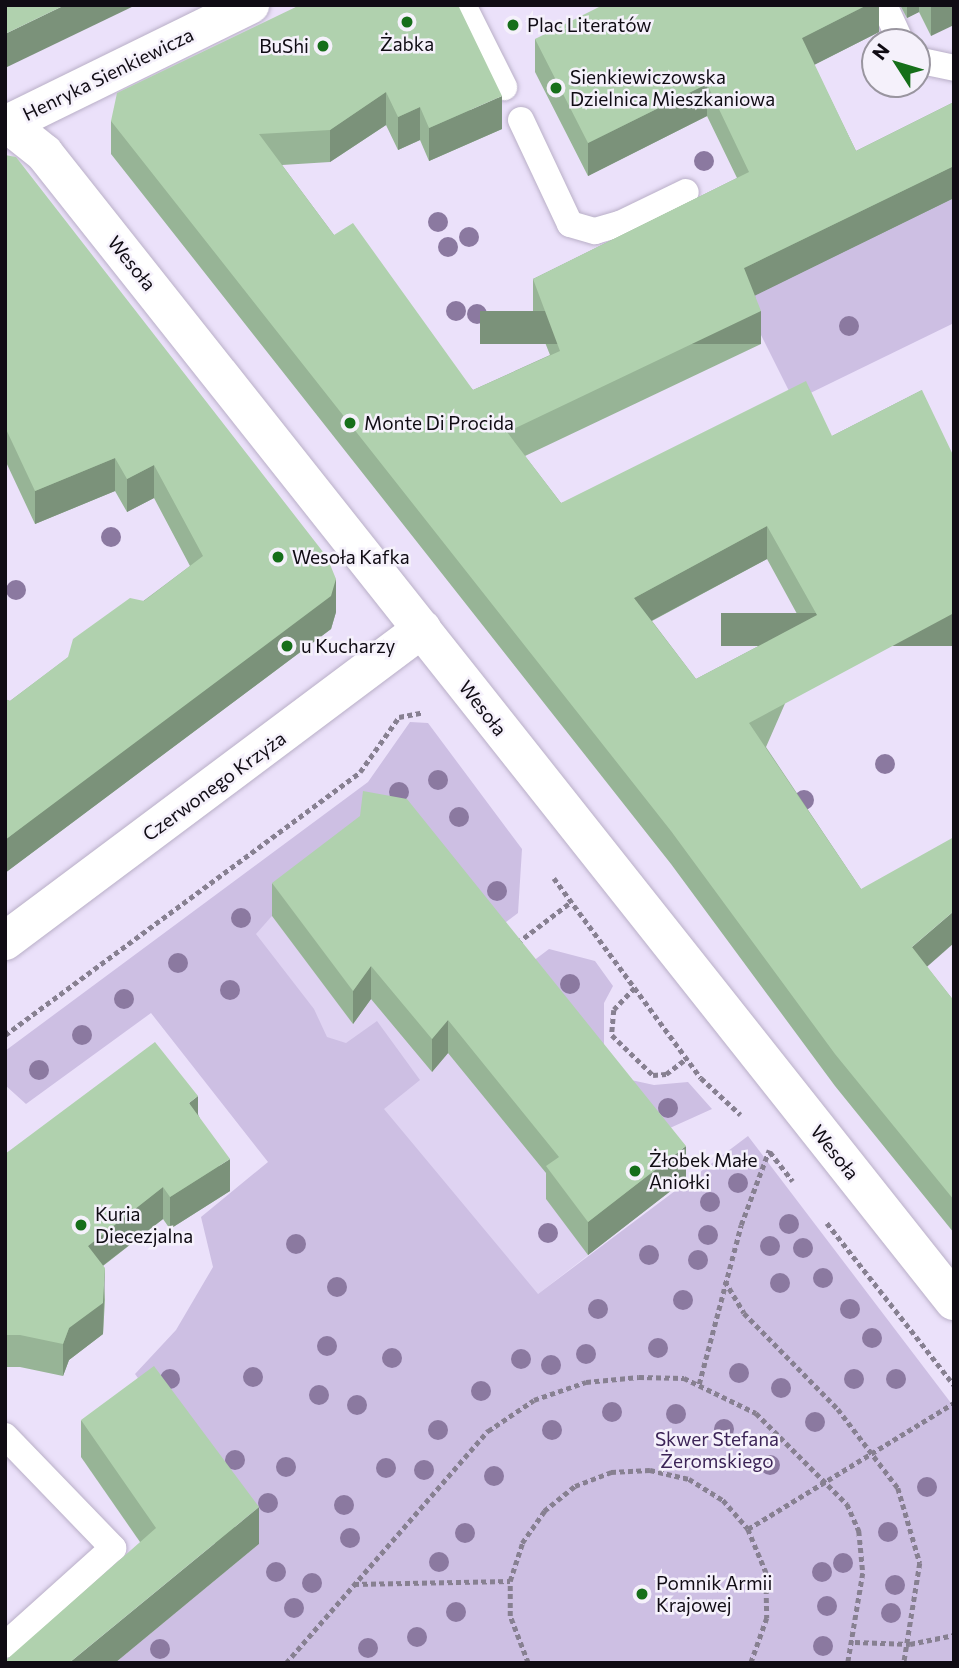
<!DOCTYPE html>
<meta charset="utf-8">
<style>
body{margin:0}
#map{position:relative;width:959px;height:1668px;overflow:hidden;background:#ebe1fa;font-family:Commissioner,sans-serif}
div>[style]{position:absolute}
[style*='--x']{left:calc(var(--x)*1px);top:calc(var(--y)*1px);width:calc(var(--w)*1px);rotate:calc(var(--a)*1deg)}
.built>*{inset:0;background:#dfd3f2}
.green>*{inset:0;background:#cdbfe3}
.path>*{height:4.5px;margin-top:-2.25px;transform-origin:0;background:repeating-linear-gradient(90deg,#878091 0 5px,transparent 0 8.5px)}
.roads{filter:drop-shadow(0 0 2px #b9afc7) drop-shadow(0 0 2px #b9afc7)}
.lane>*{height:26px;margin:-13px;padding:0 13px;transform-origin:13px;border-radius:13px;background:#fff}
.street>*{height:38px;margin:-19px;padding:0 19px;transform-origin:19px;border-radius:19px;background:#fff}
.trees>*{width:20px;height:20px;margin:-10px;border-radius:50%;background:#8b79a0}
.wall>*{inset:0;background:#97b496}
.shaded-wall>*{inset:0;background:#7b927a;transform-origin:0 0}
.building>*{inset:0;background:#b0d1ae}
.dots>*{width:19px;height:19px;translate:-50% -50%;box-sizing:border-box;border:4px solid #f5f1fb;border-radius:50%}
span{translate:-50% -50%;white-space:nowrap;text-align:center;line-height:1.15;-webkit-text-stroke:5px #f5f1fb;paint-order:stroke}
.poi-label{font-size:19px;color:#100c14}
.left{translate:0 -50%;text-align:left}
.right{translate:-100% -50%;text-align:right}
.street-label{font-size:19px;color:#100c14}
.park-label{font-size:19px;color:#3c2457}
.frame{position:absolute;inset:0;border:7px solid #100c14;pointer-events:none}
.north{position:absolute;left:861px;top:28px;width:70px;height:70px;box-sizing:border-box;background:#f5f1fb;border:2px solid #99959f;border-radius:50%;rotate:307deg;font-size:19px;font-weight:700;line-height:28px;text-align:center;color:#100c14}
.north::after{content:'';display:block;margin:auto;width:24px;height:32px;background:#166f1a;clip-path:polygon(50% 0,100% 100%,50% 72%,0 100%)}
</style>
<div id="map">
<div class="built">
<i style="clip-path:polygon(272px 916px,685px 1180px,538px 1294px,450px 1393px,255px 934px)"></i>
</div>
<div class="green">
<i style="clip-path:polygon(954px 196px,954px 323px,794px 401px,743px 299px)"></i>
<i style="clip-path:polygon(410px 722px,428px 723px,522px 849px,518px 913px,490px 934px,272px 916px,256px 934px,314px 1009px,327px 1037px,346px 1043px,377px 1021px,420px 1080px,384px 1109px,538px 1294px,748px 1136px,954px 1407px,954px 1663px,115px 1663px,259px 1544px,135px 1374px,176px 1330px,213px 1267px,201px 1217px,268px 1162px,151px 1013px,26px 1104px,5px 1085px,5px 1051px,368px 782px)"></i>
<i style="clip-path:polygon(549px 949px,595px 961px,613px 986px,604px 1003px,604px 1045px,631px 1080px,654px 1085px,688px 1082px,712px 1109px,650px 1137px,520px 971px)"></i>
</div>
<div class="path">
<i style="--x:554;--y:878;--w:248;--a:53.7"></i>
<i style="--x:701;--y:1078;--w:54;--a:42.8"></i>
<i style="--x:517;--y:943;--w:68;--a:-37.2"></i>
<i style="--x:635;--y:988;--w:30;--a:134"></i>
<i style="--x:614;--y:1010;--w:25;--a:95"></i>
<i style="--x:612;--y:1035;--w:57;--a:44.3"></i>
<i style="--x:653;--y:1075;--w:13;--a:-4"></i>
<i style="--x:666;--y:1074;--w:26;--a:-37"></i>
<i style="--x:5;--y:1035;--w:442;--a:-36.5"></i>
<i style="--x:360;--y:772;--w:67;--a:-54.7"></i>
<i style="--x:399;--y:717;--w:25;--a:-11"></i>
<i style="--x:770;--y:1152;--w:37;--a:52"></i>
<i style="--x:827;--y:1223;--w:206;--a:51.9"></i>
<i style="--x:725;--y:1281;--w:37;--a:59"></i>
<i style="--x:744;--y:1313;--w:134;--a:45.6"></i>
<i style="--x:838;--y:1409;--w:99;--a:52.8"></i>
<i style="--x:898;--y:1488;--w:78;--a:73.7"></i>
<i style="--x:920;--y:1563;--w:101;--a:99.1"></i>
<i style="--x:699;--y:1384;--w:164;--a:-75.2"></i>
<i style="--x:741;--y:1225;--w:80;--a:-69.5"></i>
<i style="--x:748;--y:1529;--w:241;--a:-31.5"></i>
<i style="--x:354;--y:1584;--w:156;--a:-1.1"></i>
<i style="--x:855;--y:1642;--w:55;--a:2.1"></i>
<i style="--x:910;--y:1644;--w:45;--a:-11.6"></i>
<i style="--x:286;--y:1663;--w:308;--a:-49"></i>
<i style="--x:488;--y:1431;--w:55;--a:-34"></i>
<i style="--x:534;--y:1400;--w:55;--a:-19.1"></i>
<i style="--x:586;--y:1382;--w:53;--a:-5.4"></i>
<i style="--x:639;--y:1377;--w:45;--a:1.3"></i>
<i style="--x:684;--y:1378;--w:80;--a:25.9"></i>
<i style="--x:756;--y:1413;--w:129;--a:45"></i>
<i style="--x:847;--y:1504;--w:30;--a:66"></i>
<i style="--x:859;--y:1531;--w:42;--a:84.6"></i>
<i style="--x:863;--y:1573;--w:91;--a:99.5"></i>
<i style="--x:528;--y:1663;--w:50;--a:-111"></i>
<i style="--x:510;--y:1616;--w:35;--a:-90"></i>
<i style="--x:510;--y:1581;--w:40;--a:-72"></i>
<i style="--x:522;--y:1543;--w:39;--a:-55"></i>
<i style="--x:544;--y:1511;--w:40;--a:-39"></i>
<i style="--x:575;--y:1486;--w:39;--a:-21"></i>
<i style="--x:611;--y:1472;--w:39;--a:-3"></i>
<i style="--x:650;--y:1470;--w:40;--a:13"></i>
<i style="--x:689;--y:1479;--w:40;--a:32"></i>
<i style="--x:723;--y:1500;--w:38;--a:49"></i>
<i style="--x:748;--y:1529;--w:47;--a:67.3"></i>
<i style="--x:766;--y:1572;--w:46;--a:88.8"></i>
<i style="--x:767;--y:1618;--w:48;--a:109.6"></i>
</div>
<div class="roads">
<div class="lane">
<i style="--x:463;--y:5;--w:92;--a:63.4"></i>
<i style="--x:884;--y:5;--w:41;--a:65.3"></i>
<i style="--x:917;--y:60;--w:38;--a:12"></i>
<i style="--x:521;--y:120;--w:115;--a:64.8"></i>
<i style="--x:570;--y:224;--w:26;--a:16"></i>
<i style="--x:595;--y:231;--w:26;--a:-16"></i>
<i style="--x:620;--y:224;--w:73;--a:-25.9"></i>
<i style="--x:5;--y:1436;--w:156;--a:46"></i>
<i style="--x:113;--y:1548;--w:145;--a:138.1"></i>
</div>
<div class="street">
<i style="--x:5;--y:122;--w:50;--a:38.5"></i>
<i style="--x:44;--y:153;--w:1465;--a:51.6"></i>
<i style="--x:5;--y:125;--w:273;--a:-26.1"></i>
<i style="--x:5;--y:941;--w:521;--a:-36.8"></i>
</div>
</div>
<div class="trees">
<i style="left:704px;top:161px"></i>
<i style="left:438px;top:222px"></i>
<i style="left:469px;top:237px"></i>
<i style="left:448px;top:247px"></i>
<i style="left:456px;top:311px"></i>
<i style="left:477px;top:314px"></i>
<i style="left:849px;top:326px"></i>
<i style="left:111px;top:537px"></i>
<i style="left:16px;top:590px"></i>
<i style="left:885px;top:764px"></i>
<i style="left:438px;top:780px"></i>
<i style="left:399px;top:792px"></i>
<i style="left:804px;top:800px"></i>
<i style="left:459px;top:817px"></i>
<i style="left:497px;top:891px"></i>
<i style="left:241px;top:918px"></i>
<i style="left:178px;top:963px"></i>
<i style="left:570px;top:984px"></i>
<i style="left:230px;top:990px"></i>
<i style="left:124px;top:999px"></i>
<i style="left:82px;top:1035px"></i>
<i style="left:39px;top:1070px"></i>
<i style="left:668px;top:1108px"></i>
<i style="left:738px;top:1183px"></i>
<i style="left:710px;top:1202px"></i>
<i style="left:789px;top:1224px"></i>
<i style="left:548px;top:1233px"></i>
<i style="left:708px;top:1235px"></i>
<i style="left:296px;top:1244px"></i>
<i style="left:770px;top:1246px"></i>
<i style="left:803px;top:1248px"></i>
<i style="left:649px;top:1255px"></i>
<i style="left:698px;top:1260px"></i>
<i style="left:823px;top:1278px"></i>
<i style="left:780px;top:1283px"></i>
<i style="left:337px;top:1287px"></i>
<i style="left:683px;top:1300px"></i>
<i style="left:598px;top:1309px"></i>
<i style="left:850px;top:1309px"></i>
<i style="left:872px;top:1338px"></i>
<i style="left:327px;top:1346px"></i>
<i style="left:658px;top:1348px"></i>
<i style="left:586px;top:1354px"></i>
<i style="left:392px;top:1358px"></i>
<i style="left:521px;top:1359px"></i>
<i style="left:551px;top:1365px"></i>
<i style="left:739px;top:1373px"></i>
<i style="left:253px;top:1377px"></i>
<i style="left:170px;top:1379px"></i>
<i style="left:854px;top:1379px"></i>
<i style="left:896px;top:1379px"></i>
<i style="left:781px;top:1388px"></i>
<i style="left:481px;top:1391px"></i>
<i style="left:319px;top:1395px"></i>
<i style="left:357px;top:1405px"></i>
<i style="left:612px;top:1412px"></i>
<i style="left:676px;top:1414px"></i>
<i style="left:815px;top:1422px"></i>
<i style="left:724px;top:1429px"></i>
<i style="left:438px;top:1430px"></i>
<i style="left:552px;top:1430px"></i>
<i style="left:235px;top:1460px"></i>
<i style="left:770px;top:1465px"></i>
<i style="left:286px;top:1467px"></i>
<i style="left:386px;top:1468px"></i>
<i style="left:424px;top:1470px"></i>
<i style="left:494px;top:1476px"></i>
<i style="left:927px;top:1487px"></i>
<i style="left:268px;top:1503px"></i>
<i style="left:344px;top:1505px"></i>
<i style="left:888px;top:1532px"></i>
<i style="left:465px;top:1533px"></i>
<i style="left:350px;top:1538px"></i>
<i style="left:439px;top:1562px"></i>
<i style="left:843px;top:1563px"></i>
<i style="left:276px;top:1572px"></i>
<i style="left:822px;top:1572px"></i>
<i style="left:312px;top:1583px"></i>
<i style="left:895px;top:1585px"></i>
<i style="left:827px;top:1606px"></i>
<i style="left:294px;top:1608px"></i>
<i style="left:456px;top:1612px"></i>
<i style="left:891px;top:1613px"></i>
<i style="left:417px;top:1637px"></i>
<i style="left:823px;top:1646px"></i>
<i style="left:368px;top:1648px"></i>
<i style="left:160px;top:1649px"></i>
</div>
<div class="wall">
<i style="clip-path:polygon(evenodd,300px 5px,502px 129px,429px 161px,420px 140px,398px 150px,386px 125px,330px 162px,282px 165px,334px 235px,473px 390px,550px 355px,533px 312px,533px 279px,737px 178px,707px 116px,588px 176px,535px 72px,535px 39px,879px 5px,879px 32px,814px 65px,856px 151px,954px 102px,954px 198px,755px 295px,761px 344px,525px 456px,561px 503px,832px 436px,922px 390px,766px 747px,861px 889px,927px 967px,954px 1001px,954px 1233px,835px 1086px,671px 864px,111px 154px,111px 121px,300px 5px,767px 559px,802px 623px,696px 679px,652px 621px,767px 559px)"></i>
<i style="clip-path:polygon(900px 5px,954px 5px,931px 36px,919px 12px,907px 18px)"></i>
<i style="clip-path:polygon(5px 155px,336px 612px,331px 629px,5px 873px,5px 699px,10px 701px,190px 566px,154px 498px,127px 512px,115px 491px,35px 524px,5px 460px)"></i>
<i style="clip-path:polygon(272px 883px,686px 1179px,588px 1255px,546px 1199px,546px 1173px,448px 1053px,432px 1072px,371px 999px,353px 1024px,272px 916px)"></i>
<i style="clip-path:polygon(198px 1114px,230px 1191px,170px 1229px,163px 1219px,103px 1266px,105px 1300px,103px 1334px,69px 1360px,63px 1376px,20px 1367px,5px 1367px,5px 1154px)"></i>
<i style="clip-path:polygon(81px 1420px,259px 1544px,140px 1542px,81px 1457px)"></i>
</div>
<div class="shaded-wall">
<i style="clip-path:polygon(65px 5px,136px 5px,5px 68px,5px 34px)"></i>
<i style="clip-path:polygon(867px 5px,879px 5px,879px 32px,802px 71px,802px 38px)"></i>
<i style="clip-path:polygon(907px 5px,919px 5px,919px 12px,907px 18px)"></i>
<i style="clip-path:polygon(931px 5px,954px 5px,954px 25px,931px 36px)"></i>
<i style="clip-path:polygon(707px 84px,707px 116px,588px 176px,588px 143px)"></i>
<i style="clip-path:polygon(386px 92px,386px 125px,330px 162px,330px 130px)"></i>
<i style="clip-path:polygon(502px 96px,502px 129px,429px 161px,429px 128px)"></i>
<i style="clip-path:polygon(420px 107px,420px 140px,398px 150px,398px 117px)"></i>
<i style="clip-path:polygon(954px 166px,954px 198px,744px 301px,744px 268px)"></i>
<i style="left:761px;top:311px;width:33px;height:281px;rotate:90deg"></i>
<i style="clip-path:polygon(115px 458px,115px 491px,35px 524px,35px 491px)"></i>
<i style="clip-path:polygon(154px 465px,154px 498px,127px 512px,127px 479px)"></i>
<i style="clip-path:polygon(767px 526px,767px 559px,634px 630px,634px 598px)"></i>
<i style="clip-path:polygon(336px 579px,336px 612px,331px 629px,5px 873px,5px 840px)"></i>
<i style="left:954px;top:613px;width:33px;height:233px;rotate:90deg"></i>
<i style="clip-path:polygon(954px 911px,954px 943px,912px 980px,912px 947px)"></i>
<i style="clip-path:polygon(371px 966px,371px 999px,353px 1024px,353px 991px)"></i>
<i style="clip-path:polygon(448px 1020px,448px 1053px,432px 1072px,432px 1039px)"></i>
<i style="clip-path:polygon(198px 1096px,198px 1128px,189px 1103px)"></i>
<i style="clip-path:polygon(686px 1146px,686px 1179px,588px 1255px,588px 1222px)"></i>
<i style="clip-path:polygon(230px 1159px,230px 1191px,170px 1229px,170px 1197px)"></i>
<i style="clip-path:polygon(163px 1187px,163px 1219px,88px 1277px,88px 1246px)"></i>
<i style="clip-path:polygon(105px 1268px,103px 1334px,69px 1360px,63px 1376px,63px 1344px,69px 1328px)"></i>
<i style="clip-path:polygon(259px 1507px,259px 1544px,115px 1663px,69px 1663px)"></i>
</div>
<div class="building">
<i style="clip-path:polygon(5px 5px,65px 5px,5px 34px)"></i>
<i style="clip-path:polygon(evenodd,300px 5px,458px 5px,502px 96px,429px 128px,420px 107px,398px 117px,386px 92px,330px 130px,259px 134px,334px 235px,353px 223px,473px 390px,560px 351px,533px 279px,749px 172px,707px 84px,588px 143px,535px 39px,603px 5px,867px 5px,802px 38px,856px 151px,954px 102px,954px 166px,744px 268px,761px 311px,507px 432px,561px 503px,806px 381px,832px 436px,922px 390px,954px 457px,954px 613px,749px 723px,861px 889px,954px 837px,954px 911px,912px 947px,954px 1001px,954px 1200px,835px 1054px,671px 831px,111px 121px,117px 93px,300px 5px,767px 526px,817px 615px,696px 679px,634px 598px,767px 526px)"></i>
<i style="clip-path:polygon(5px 155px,16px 157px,327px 557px,336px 579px,331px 596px,5px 840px,5px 699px,10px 701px,68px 657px,73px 639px,130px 598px,144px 601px,203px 556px,154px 465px,127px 479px,115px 458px,35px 491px,5px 427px)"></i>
<i style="clip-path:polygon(363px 791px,407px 799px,686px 1146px,588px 1222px,546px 1166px,559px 1157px,448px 1020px,432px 1039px,371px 966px,353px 991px,272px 883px,360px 816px)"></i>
<i style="clip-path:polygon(155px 1042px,198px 1096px,189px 1103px,230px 1159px,170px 1197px,163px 1187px,88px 1246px,105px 1268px,103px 1303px,69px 1328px,63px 1344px,20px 1335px,5px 1335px,5px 1154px)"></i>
<i style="clip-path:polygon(154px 1366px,259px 1507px,69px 1663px,5px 1663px,5px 1661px,156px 1528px,81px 1420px)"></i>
</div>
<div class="dots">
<i style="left:407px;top:22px;background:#166f1a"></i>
<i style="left:513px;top:25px;background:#166f1a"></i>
<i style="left:323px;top:46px;background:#166f1a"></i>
<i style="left:556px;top:88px;background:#166f1a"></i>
<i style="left:350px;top:423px;background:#166f1a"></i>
<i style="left:278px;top:557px;background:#166f1a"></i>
<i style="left:287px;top:646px;background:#166f1a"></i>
<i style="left:635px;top:1171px;background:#166f1a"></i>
<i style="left:81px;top:1225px;background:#166f1a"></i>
<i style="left:642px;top:1594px;background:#166f1a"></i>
</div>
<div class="poi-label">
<span class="left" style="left:527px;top:25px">Plac Literatów</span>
<span style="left:407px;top:44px">Żabka</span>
<span class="right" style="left:309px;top:46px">BuShi</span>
<span class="left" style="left:570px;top:88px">Sienkiewiczowska<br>Dzielnica Mieszkaniowa</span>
<span class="left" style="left:364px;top:423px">Monte Di Procida</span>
<span class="left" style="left:292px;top:557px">Wesoła Kafka</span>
<span class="left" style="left:301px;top:646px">u Kucharzy</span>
<span class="left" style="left:649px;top:1171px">Żłobek Małe<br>Aniołki</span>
<span class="left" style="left:95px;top:1225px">Kuria<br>Diecezjalna</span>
<span class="left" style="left:656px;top:1594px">Pomnik Armii<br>Krajowej</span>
</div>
<div class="street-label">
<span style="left:108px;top:74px;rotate:-26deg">Henryka Sienkiewicza</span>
<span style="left:132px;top:263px;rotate:51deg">Wesoła</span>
<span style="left:483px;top:708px;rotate:52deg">Wesoła</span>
<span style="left:214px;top:786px;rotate:-36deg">Czerwonego Krzyża</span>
<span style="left:835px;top:1152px;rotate:51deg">Wesoła</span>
</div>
<div class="park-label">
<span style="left:717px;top:1450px">Skwer Stefana<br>Żeromskiego</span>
</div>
<div class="frame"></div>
<div class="north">N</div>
</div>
